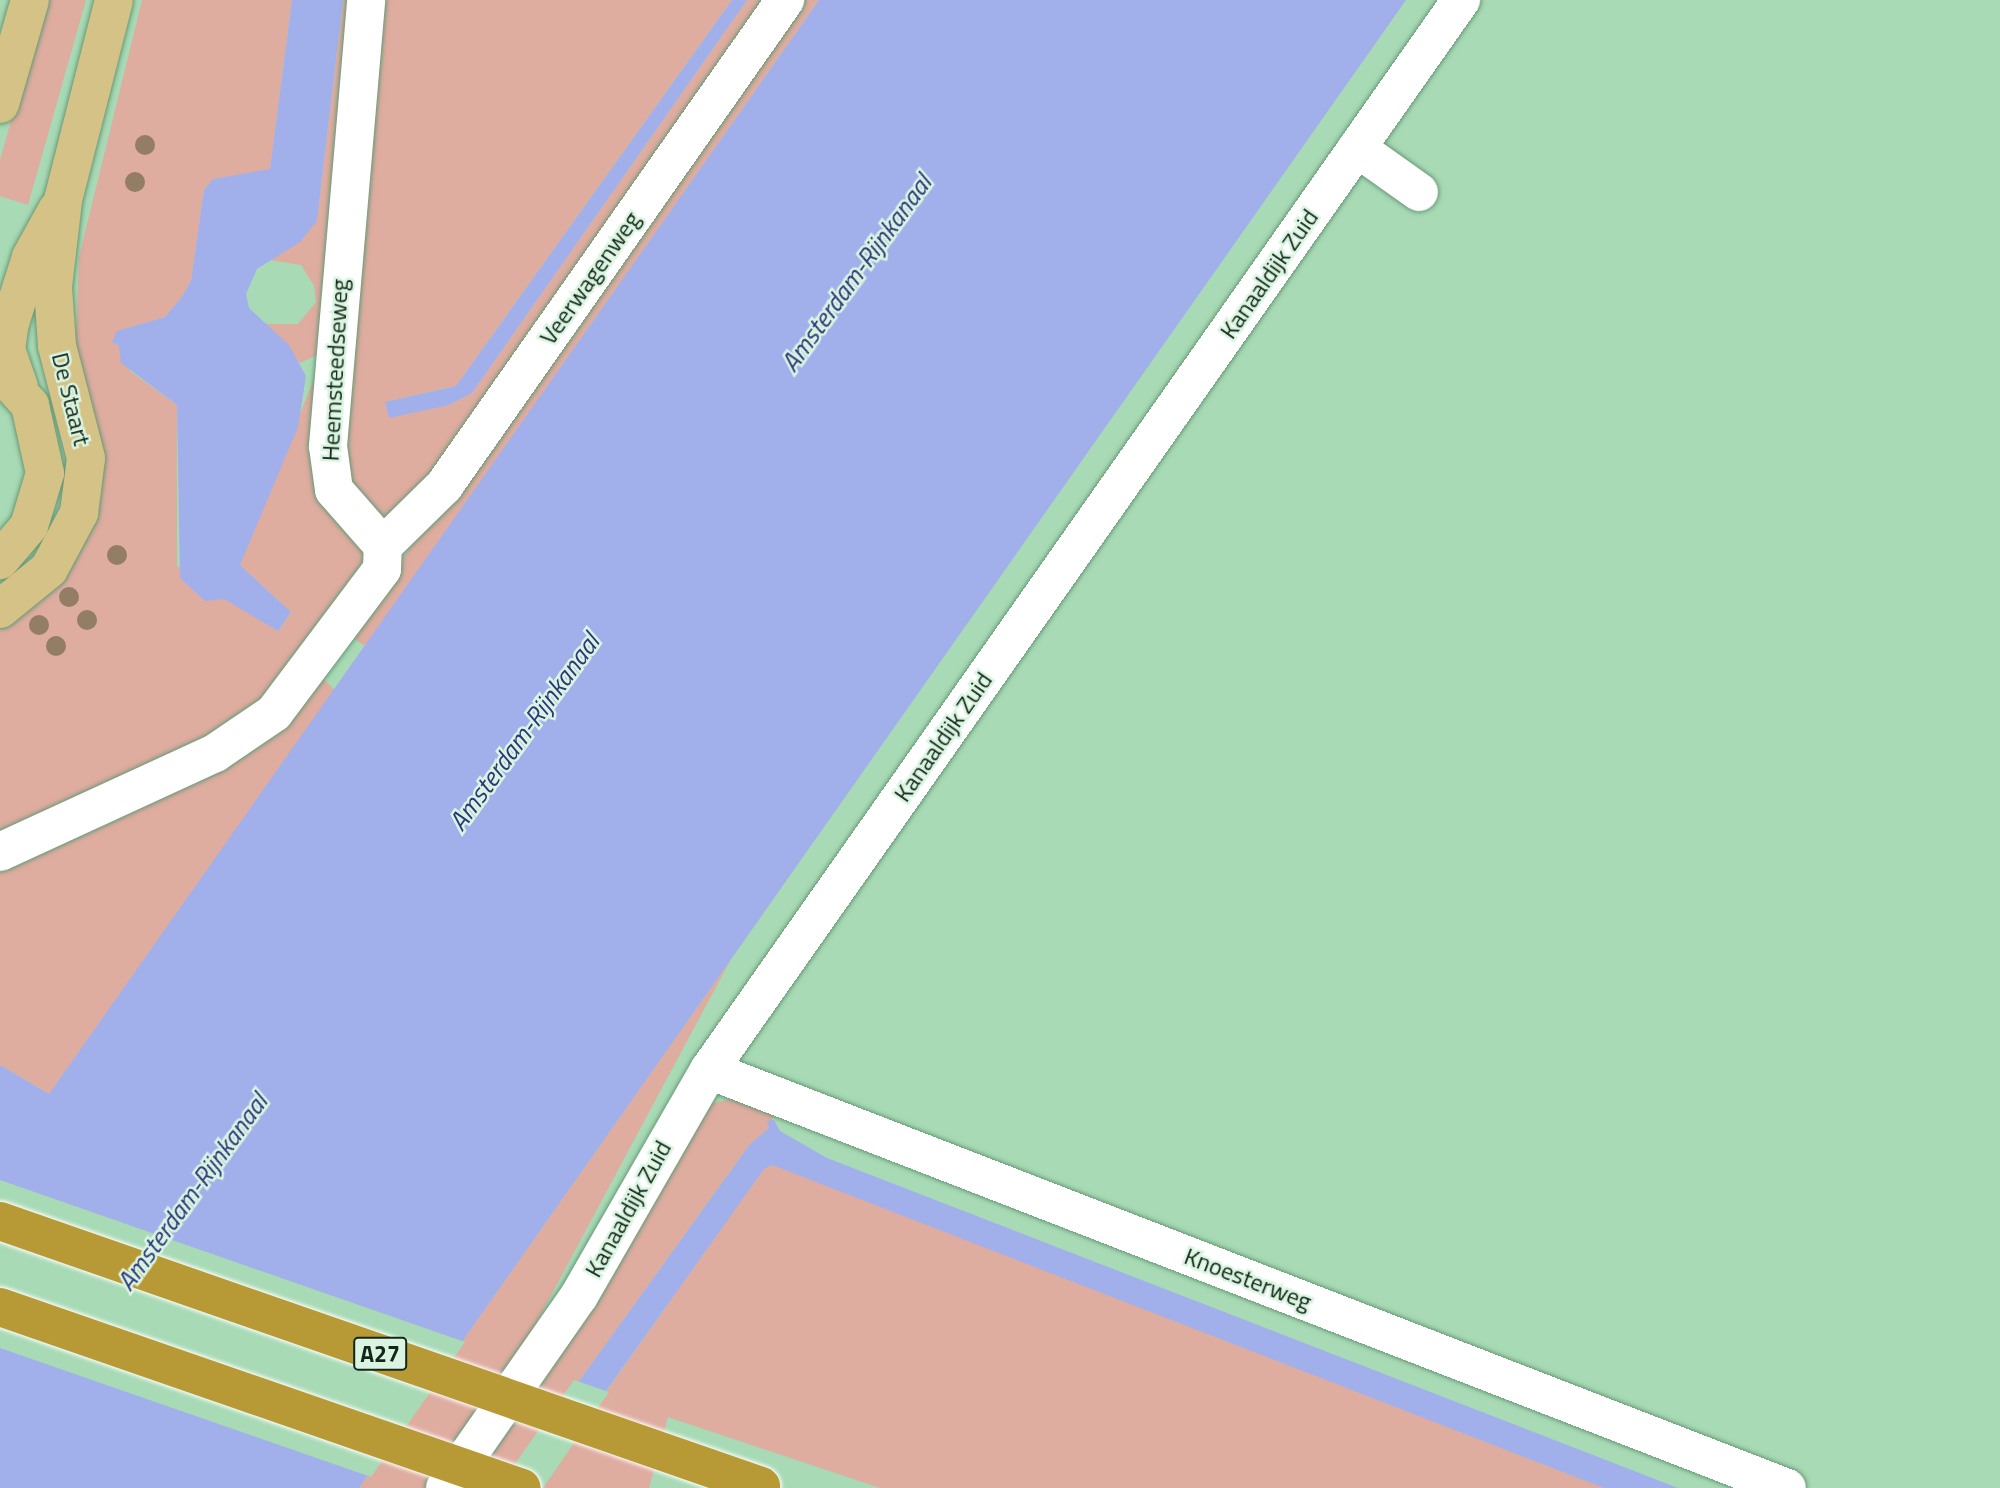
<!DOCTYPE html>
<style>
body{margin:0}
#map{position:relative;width:2000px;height:1488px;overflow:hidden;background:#a7dab5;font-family:"Titillium Web",sans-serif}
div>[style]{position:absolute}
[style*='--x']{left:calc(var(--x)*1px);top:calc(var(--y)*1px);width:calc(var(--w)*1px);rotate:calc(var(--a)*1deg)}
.green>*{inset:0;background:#dfaca0}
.water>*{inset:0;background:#a1b0eb}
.pier>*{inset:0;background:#a7dab5}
.roads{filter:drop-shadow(0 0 2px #689976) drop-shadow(0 0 2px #689976)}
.minor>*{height:38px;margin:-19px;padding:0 19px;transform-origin:19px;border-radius:19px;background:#fff}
.major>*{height:38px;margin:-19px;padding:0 19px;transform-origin:19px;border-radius:19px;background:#d4c286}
.bridges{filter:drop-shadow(0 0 2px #fff) drop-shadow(0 0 2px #fff)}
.highway-bridge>*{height:38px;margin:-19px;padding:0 19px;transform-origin:19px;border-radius:19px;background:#b79a35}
.trees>*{width:20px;height:20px;margin:-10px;border-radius:50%;background:#937d64}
span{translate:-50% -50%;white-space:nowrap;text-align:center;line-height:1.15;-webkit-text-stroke:5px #daf4e1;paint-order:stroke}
.shield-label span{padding:2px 5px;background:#daf4e1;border:2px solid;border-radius:5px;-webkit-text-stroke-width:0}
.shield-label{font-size:23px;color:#132719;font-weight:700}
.street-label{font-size:24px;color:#132719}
.water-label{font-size:26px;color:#2c377b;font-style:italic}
</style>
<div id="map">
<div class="green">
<i style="clip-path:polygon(45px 0,86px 0,28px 205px,0 196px,0 160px)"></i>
<i style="clip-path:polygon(142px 0,292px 0,270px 170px,213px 179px,204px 190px,191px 281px,181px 298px,165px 317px,117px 331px,130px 371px,177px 405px,177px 566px,278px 631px,291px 612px,240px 565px,325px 351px,300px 363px,266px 324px,298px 324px,316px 302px,314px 286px,301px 265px,270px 260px,317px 221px,343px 0,355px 0,315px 469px,370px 555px,248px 716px,0 835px,0 625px,67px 567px,79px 257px)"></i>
<i style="clip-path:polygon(375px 0,732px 0,456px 386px,385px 402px,389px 417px,449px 405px,472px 393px,747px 0,770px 0,424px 487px,393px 516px,375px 514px,343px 485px)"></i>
<i style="clip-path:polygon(798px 0,819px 0,365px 646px,348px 635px)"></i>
<i style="clip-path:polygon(322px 678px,335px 690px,49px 1094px,0 1065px,0 864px)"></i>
<i style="clip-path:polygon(731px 959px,518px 1357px,425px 1488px,359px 1488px)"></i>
<i style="clip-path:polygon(738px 1098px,775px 1112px,769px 1128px,750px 1144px,502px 1488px,462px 1488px,697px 1120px,713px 1103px)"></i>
<i style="clip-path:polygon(772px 1165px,786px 1167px,1604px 1488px,880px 1488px,668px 1417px,649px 1488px,538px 1488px,764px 1168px)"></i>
</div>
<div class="water">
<i style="clip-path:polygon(292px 0,343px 0,317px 221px,300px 242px,257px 269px,246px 294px,249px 308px,289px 345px,306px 376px,298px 427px,240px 565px,291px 612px,278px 631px,224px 599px,205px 601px,180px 578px,177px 405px,121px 363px,119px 346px,112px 342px,117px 331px,165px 317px,181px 298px,191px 281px,204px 190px,213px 179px,270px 169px)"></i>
<i style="clip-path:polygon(732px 0,747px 0,472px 393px,449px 405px,389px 418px,385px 402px,456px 386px)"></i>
<i style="clip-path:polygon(819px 0,1406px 0,359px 1488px,0 1488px,0 1065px,49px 1094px)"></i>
<i style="clip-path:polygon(774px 1120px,780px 1131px,827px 1158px,1678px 1488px,1604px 1488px,772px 1165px,764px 1169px,604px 1394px,502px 1488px,750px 1144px,769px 1128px,767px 1121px)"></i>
</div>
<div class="pier">
<i style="clip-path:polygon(0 1180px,465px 1342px,371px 1477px,0 1348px)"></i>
<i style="clip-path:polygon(574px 1380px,609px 1392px,543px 1488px,498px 1488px)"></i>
</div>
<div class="roads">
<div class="minor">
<i style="--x:1357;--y:148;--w:76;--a:35.4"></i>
<i style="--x:383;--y:546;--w:86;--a:-44.5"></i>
<i style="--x:444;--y:486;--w:594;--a:-54.94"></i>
<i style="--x:0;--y:852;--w:237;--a:-24.7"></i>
<i style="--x:215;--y:753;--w:71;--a:-34.1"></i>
<i style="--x:274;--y:713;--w:180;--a:-53.1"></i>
<i style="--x:382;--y:569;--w:23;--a:-88"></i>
<i style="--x:383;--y:546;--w:74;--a:-131.2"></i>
<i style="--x:334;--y:490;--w:44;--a:-97.8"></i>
<i style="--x:328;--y:446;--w:448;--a:-85.1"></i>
<i style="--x:709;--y:1070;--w:1156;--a:21.19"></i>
<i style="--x:445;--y:1488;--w:234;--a:-55.1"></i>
<i style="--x:579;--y:1296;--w:261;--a:-60.1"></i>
<i style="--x:709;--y:1070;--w:1308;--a:-54.9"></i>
</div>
<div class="major">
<i style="--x:0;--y:104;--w:108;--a:-73.9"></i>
<i style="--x:0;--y:372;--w:45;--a:47.7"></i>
<i style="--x:30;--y:405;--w:70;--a:77.6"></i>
<i style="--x:45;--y:473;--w:55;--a:106.8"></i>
<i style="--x:29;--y:526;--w:45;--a:130.5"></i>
<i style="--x:19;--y:387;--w:39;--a:-109"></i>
<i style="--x:6;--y:350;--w:27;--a:-82"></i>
<i style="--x:10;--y:323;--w:69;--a:-72.3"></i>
<i style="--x:31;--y:257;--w:54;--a:-61"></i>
<i style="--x:0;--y:609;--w:63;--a:-39.2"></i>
<i style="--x:49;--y:569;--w:64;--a:-61.8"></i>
<i style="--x:79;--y:513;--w:55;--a:-82.7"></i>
<i style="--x:86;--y:458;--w:116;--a:-104.5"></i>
<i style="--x:57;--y:346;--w:59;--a:-93.9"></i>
<i style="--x:53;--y:287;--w:88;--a:-83.4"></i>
<i style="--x:63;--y:200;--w:206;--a:-75.7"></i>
</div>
</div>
<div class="bridges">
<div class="highway-bridge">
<i style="--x:0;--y:1221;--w:806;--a:19.2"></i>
<i style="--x:0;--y:1307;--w:552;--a:19.12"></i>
</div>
</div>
<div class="trees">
<i style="left:145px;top:145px"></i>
<i style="left:135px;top:182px"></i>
<i style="left:117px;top:555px"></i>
<i style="left:69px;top:597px"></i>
<i style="left:87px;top:620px"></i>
<i style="left:39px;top:625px"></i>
<i style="left:56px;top:646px"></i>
</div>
<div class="shield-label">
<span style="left:380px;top:1354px">A27</span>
</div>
<div class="street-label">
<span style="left:1269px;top:274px;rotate:-55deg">Kanaaldijk Zuid</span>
<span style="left:590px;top:278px;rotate:-55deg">Veerwagenweg</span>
<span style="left:335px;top:370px;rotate:-87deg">Heemsteedseweg</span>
<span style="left:71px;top:399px;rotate:76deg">De Staart</span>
<span style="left:943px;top:737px;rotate:-55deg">Kanaaldijk Zuid</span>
<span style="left:628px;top:1209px;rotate:-61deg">Kanaaldijk Zuid</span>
<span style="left:1248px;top:1279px;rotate:21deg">Knoesterweg</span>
</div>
<div class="water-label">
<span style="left:856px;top:273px;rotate:-54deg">Amsterdam-Rijnkanaal</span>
<span style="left:524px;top:732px;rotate:-54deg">Amsterdam-Rijnkanaal</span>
<span style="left:192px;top:1192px;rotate:-54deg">Amsterdam-Rijnkanaal</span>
</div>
</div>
